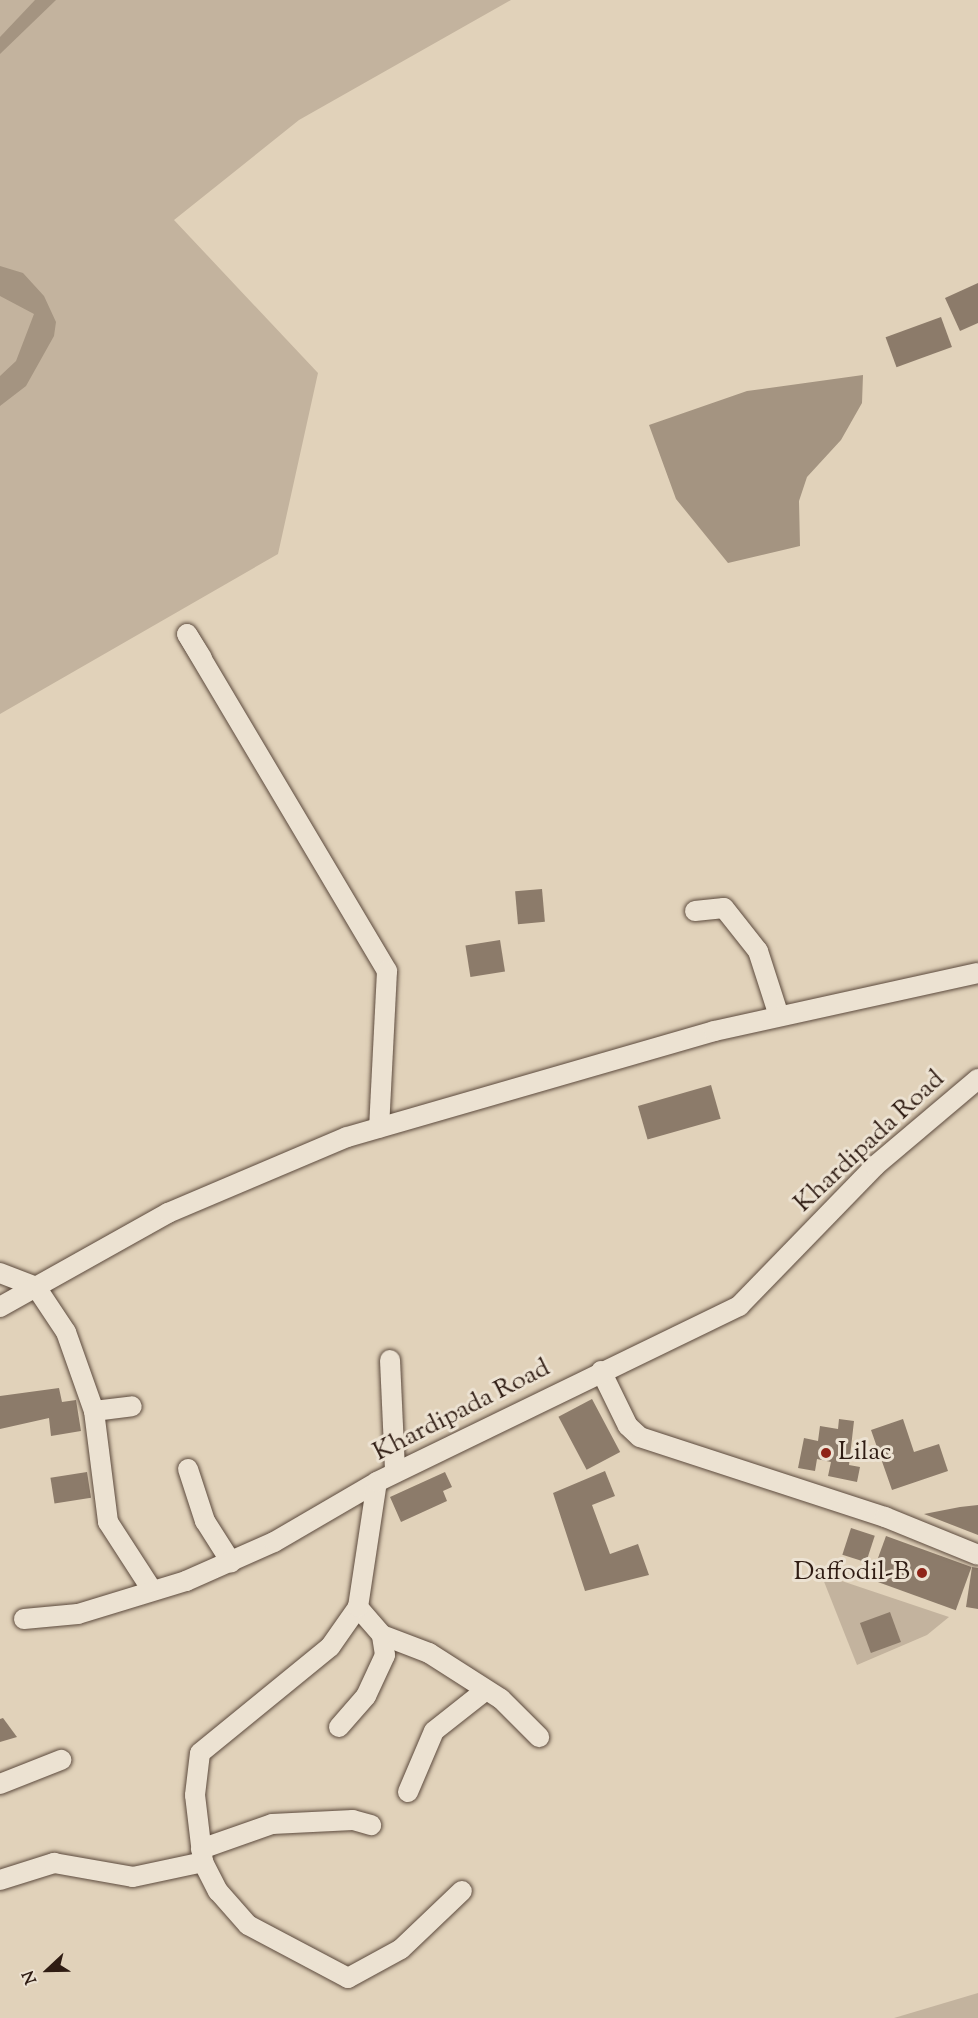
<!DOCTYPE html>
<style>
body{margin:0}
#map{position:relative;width:978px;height:2018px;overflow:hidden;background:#e1d2ba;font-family:"Sorts Mill Goudy",serif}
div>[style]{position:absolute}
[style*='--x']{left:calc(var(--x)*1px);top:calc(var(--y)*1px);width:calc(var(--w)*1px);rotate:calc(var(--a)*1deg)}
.green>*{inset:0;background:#c3b39e}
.water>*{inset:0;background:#a49481}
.building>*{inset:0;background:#8c7b6a;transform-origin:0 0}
.roads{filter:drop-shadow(0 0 2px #5c4a3d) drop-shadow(0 0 2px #5c4a3d)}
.minor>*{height:20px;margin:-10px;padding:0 10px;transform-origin:10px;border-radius:10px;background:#ece2d2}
.dots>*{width:16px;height:16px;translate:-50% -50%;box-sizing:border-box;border:3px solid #ece2d2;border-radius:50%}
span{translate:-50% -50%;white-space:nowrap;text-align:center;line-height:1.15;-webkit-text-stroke:6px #ece2d2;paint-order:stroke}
.street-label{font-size:26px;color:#2f1c13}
.poi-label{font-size:26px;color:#2f1c13}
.left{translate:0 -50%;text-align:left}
.right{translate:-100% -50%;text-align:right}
.north{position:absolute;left:18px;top:1940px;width:60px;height:60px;-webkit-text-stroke:4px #ece2d2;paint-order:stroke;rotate:248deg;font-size:16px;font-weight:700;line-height:24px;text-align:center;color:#2f1c13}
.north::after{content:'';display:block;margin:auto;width:21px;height:27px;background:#2f1c13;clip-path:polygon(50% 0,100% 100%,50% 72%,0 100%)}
</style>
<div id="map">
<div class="green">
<i style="clip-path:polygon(0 0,511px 0,299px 120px,174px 220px,318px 373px,278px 554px,0 714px)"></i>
<i style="clip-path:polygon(821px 1574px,949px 1617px,927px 1635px,857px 1665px)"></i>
<i style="clip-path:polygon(978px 1993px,978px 2018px,894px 2018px)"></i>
</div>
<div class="water">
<i style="clip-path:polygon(35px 0,56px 0,0 54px,0 37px)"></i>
<i style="clip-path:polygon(0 266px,23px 273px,44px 296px,56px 322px,54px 336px,26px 386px,0 406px,0 376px,16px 361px,34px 314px,0 296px)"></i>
<i style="clip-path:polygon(863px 375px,862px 403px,841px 440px,807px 477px,799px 501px,800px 546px,728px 563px,676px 499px,649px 425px,747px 391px)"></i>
</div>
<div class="building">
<i style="clip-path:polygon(978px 283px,978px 323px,960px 331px,945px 298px)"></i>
<i style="left:941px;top:317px;width:32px;height:59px;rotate:70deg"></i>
<i style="left:542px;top:889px;width:33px;height:27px;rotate:85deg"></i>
<i style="left:500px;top:940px;width:32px;height:35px;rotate:81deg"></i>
<i style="left:711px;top:1085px;width:35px;height:76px;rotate:74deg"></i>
<i style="clip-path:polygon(59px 1388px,62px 1402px,76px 1400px,81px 1431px,51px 1436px,49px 1418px,0 1429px,0 1396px)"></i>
<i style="left:592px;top:1399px;width:60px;height:38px;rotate:62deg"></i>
<i style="clip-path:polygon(839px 1419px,854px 1421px,849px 1465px,860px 1467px,857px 1482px,828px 1476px,831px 1462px,817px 1459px,815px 1471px,798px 1468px,804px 1438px,818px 1441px,820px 1426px,838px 1429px)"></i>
<i style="clip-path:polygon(903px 1419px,914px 1452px,939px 1444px,948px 1471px,892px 1490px,871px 1430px)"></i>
<i style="clip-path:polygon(605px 1471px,615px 1496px,592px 1505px,610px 1554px,638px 1544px,649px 1575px,585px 1591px,553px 1493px)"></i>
<i style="left:87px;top:1472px;width:26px;height:37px;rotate:81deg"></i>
<i style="clip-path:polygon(445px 1472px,452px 1487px,443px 1491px,447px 1501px,401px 1522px,390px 1497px)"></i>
<i style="clip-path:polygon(978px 1505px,978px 1535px,924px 1514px,960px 1507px)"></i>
<i style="left:851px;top:1528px;width:25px;height:28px;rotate:18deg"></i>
<i style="left:886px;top:1536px;width:91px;height:46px;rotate:20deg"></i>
<i style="clip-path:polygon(972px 1567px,978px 1568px,978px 1609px,966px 1607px)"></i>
<i style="left:890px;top:1612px;width:32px;height:32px;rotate:70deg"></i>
<i style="clip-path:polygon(3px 1718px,17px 1737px,0 1742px,0 1719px)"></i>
</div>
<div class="roads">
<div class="minor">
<i style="--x:202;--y:658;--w:28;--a:-122"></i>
<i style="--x:187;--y:634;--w:392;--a:59.3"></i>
<i style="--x:387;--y:971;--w:157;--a:92.9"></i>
<i style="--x:695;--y:911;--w:29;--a:-6"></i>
<i style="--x:724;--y:908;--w:55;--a:51.7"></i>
<i style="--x:758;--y:951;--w:68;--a:72.1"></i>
<i style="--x:0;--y:1273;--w:39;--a:21"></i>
<i style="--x:36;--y:1287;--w:54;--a:56.3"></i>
<i style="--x:66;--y:1332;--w:84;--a:70.5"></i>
<i style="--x:94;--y:1411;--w:38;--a:-7"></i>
<i style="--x:0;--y:1307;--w:193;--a:-29.2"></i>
<i style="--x:168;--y:1213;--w:194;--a:-23"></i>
<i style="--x:347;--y:1137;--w:382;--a:-16.1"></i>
<i style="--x:714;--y:1031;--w:270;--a:-12.4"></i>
<i style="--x:390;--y:1360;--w:110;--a:87.4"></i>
<i style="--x:601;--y:1371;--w:61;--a:63.9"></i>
<i style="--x:628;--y:1426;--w:16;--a:43"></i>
<i style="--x:640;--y:1437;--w:258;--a:18.1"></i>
<i style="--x:885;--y:1517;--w:100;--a:22.2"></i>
<i style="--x:94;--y:1411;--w:112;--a:82.8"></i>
<i style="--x:108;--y:1522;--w:81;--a:57.1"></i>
<i style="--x:188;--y:1469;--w:55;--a:71.9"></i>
<i style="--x:205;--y:1521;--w:49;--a:57.6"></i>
<i style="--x:24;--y:1619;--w:54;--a:-5.3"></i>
<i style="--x:78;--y:1614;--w:113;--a:-17"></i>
<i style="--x:186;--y:1581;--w:96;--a:-23.9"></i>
<i style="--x:274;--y:1542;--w:119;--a:-30.2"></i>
<i style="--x:382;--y:1635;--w:50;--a:21"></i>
<i style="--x:429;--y:1653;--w:85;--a:32.6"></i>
<i style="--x:501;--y:1699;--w:54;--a:45"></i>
<i style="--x:339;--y:1727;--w:41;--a:-48.9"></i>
<i style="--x:366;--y:1696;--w:45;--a:-65.1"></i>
<i style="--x:385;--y:1655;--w:20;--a:-99"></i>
<i style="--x:382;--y:1635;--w:37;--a:-131"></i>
<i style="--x:0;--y:1784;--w:66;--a:-21.5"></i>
<i style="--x:408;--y:1792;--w:66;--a:-66.9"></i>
<i style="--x:434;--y:1731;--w:66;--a:-38.3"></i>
<i style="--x:201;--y:1849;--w:75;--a:-19.4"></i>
<i style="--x:272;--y:1824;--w:81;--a:-2.8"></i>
<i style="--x:353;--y:1820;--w:19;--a:16"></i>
<i style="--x:203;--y:1862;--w:33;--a:63"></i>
<i style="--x:218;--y:1891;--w:45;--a:48.6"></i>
<i style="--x:248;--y:1925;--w:113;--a:27.9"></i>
<i style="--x:348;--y:1978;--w:60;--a:-28.7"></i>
<i style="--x:401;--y:1949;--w:84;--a:-43.6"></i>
<i style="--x:0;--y:1880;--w:57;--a:-17.5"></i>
<i style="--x:54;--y:1863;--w:80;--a:10"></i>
<i style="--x:133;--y:1877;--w:72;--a:-12.1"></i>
<i style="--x:203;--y:1862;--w:67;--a:-96.8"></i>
<i style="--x:195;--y:1795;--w:42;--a:-83.2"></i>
<i style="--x:200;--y:1753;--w:168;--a:-39.2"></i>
<i style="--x:330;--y:1647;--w:49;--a:-55"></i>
<i style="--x:358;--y:1607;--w:126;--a:-81.4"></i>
<i style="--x:377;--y:1482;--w:403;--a:-25.9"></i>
<i style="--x:739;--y:1306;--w:195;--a:-45.8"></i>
<i style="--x:875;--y:1166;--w:135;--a:-40.2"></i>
</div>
</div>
<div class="dots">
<i style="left:826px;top:1453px;background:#8f2418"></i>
<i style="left:922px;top:1573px;background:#8f2418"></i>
</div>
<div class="street-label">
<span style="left:870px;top:1142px;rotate:-43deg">Khardipada Road</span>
<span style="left:462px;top:1411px;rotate:-27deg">Khardipada Road</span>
</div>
<div class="poi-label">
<span class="left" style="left:838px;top:1453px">Lilac</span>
<span class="right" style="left:910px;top:1573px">Daffodil-B</span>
</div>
<div class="north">N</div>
</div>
